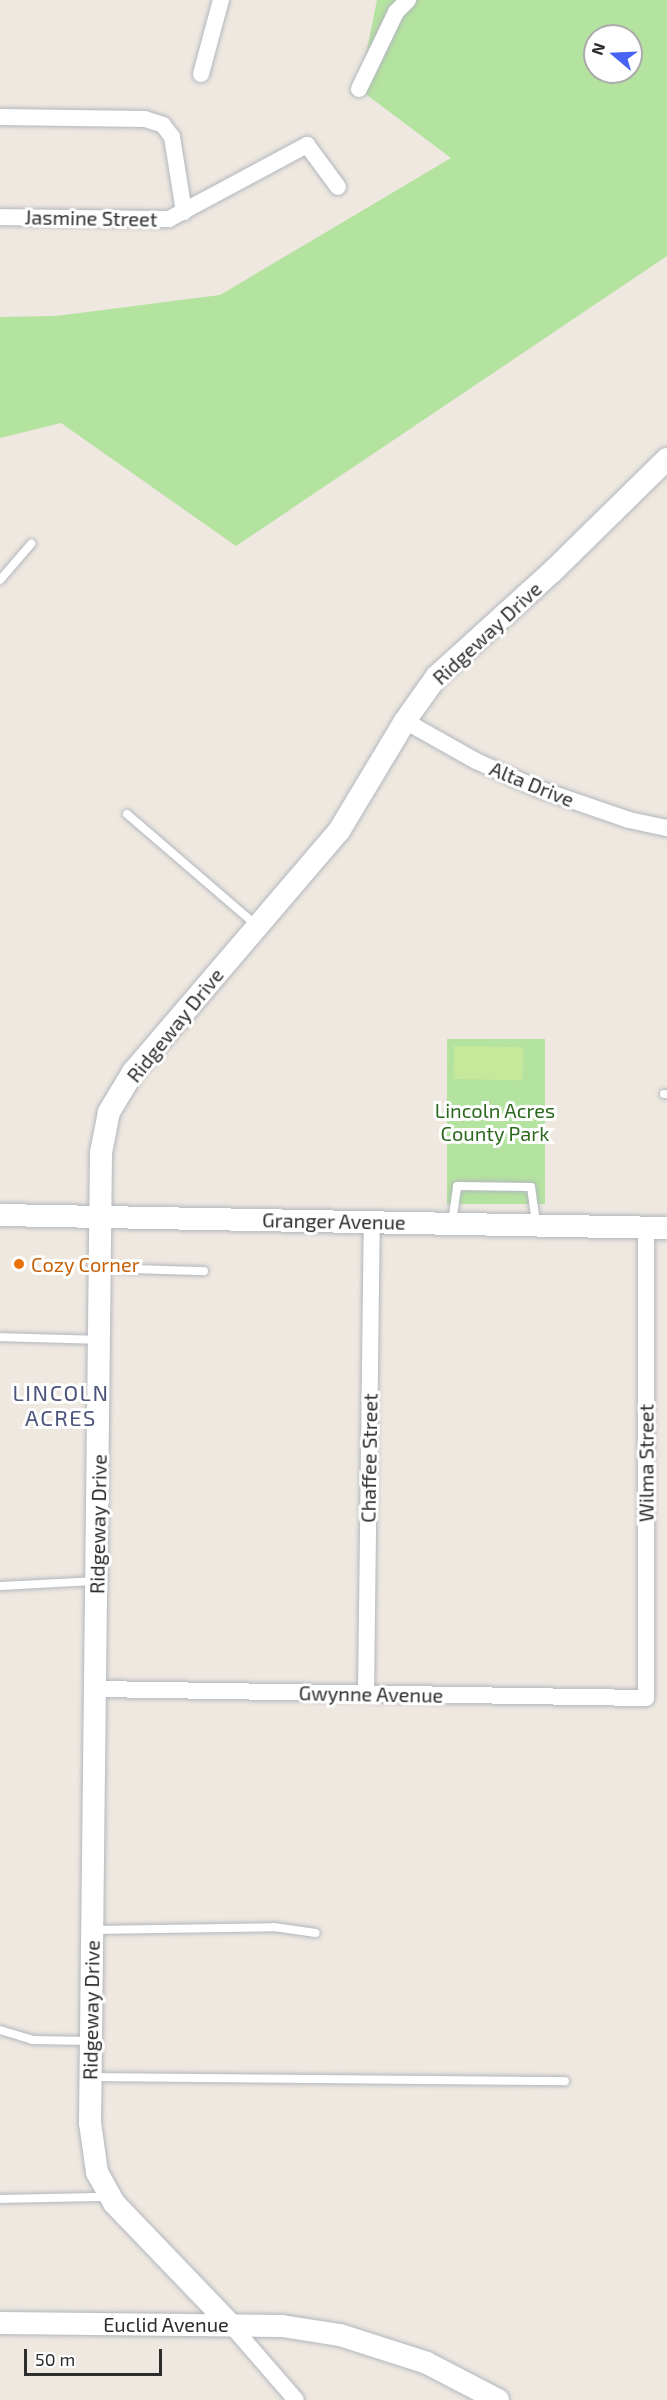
<!DOCTYPE html>
<style>
body{margin:0}
#map{position:relative;width:667px;height:2400px;overflow:hidden;background:#eee8e0;font-family:"Exo 2",sans-serif}
div>[style]{position:absolute}
[style*='--x']{left:calc(var(--x)*1px);top:calc(var(--y)*1px);width:calc(var(--w)*1px);rotate:calc(var(--a)*1deg)}
.green>*{inset:0;background:#b4e29f;transform-origin:0 0}
.pitch>*{inset:0;background:#c6e89b;transform-origin:0 0}
.roads{filter:drop-shadow(0 0 2px #b3b6bf) drop-shadow(0 0 2px #b3b6bf)}
.lane>*{height:8px;margin:-4px;padding:0 4px;transform-origin:4px;border-radius:4px;background:#fff}
.street>*{height:16px;margin:-8px;padding:0 8px;transform-origin:8px;border-radius:8px;background:#fff}
.secondary>*{height:22px;margin:-11px;padding:0 11px;transform-origin:11px;border-radius:11px;background:#fff}
.dots>*{width:16px;height:16px;translate:-50% -50%;box-sizing:border-box;border:3px solid #fff;border-radius:50%}
span{translate:-50% -50%;white-space:nowrap;text-align:center;line-height:1.15;-webkit-text-stroke:6px #fff;paint-order:stroke}
.street-label{font-size:20px;color:#2d2d2d}
.park-label{font-size:20px;color:#2c691e}
.food-label{font-size:20px;color:#c56008}
.left{translate:0 -50%;text-align:left}
.quarter-label{font-size:22px;color:#4e557c;letter-spacing:1.5px}
.north{position:absolute;left:583px;top:24px;width:60px;height:60px;box-sizing:border-box;background:#fff;border:2px solid #ababab;border-radius:50%;rotate:289deg;font-size:16px;font-weight:700;line-height:24px;text-align:center;color:#2d2d2d}
.north::after{content:'';display:block;margin:auto;width:21px;height:27px;background:#4763f4;clip-path:polygon(50% 0,100% 100%,50% 72%,0 100%)}
.scale{position:absolute;left:24px;top:2349px;width:138px;height:27px;box-sizing:border-box;border:3px solid #2d2d2d;border-top:0;padding-left:8px;font-size:18px;line-height:21px;white-space:nowrap;color:#2d2d2d;-webkit-text-stroke:4px #fff;paint-order:stroke}
</style>
<div id="map">
<div class="green">
<i style="clip-path:polygon(evenodd,377px 0,667px 0,667px 256px,236px 546px,61px 423px,0 438px,0 317px,56px 316px,220px 295px,451px 158px,359px 89px,377px 0,595px 36px,631px 36px,631px 72px,595px 72px,595px 36px)"></i>
<i style="left:545px;top:1039px;width:165px;height:98px;rotate:90deg"></i>
</div>
<div class="pitch">
<i style="left:454px;top:1046px;width:69px;height:33px;rotate:1deg"></i>
</div>
<div class="roads">
<div class="lane">
<i style="--x:0;--y:580;--w:48;--a:-49.3"></i>
<i style="--x:127;--y:814;--w:172;--a:40.7"></i>
<i style="--x:664;--y:1094;--w:3;--a:0"></i>
<i style="--x:452;--y:1223;--w:37;--a:-82"></i>
<i style="--x:457;--y:1186;--w:74;--a:0.8"></i>
<i style="--x:531;--y:1187;--w:37;--a:82"></i>
<i style="--x:101;--y:1268;--w:103;--a:1.7"></i>
<i style="--x:0;--y:1337;--w:99;--a:1.7"></i>
<i style="--x:0;--y:1586;--w:94;--a:-3"></i>
<i style="--x:93;--y:1930;--w:181;--a:-0.9"></i>
<i style="--x:274;--y:1927;--w:42;--a:8.1"></i>
<i style="--x:0;--y:2030;--w:34;--a:17"></i>
<i style="--x:33;--y:2040;--w:57;--a:1"></i>
<i style="--x:91;--y:2077;--w:474;--a:0.5"></i>
<i style="--x:0;--y:2199;--w:107;--a:-1.1"></i>
</div>
<div class="street">
<i style="--x:201;--y:74;--w:77;--a:-74.9"></i>
<i style="--x:359;--y:89;--w:85;--a:-64.3"></i>
<i style="--x:396;--y:12;--w:17;--a:-45"></i>
<i style="--x:0;--y:117;--w:145;--a:0.8"></i>
<i style="--x:145;--y:119;--w:19;--a:18"></i>
<i style="--x:163;--y:125;--w:15;--a:53"></i>
<i style="--x:172;--y:137;--w:76;--a:80.9"></i>
<i style="--x:0;--y:217;--w:169;--a:0.7"></i>
<i style="--x:169;--y:219;--w:157;--a:-28.2"></i>
<i style="--x:307;--y:145;--w:52;--a:53.6"></i>
<i style="--x:405;--y:721;--w:81;--a:29.4"></i>
<i style="--x:476;--y:761;--w:69;--a:24"></i>
<i style="--x:539;--y:789;--w:95;--a:19"></i>
<i style="--x:629;--y:820;--w:39;--a:12"></i>
<i style="--x:96;--y:1689;--w:550;--a:0.94"></i>
<i style="--x:646;--y:1698;--w:471;--a:-90"></i>
<i style="--x:366;--y:1694;--w:472;--a:-89.3"></i>
<i style="--x:231;--y:2325;--w:99;--a:49.1"></i>
</div>
<div class="secondary">
<i style="--x:0;--y:1215;--w:667;--a:1.12"></i>
<i style="--x:0;--y:2323;--w:282;--a:0.6"></i>
<i style="--x:282;--y:2326;--w:59;--a:8.8"></i>
<i style="--x:340;--y:2335;--w:91;--a:17.8"></i>
<i style="--x:427;--y:2363;--w:80;--a:27.5"></i>
<i style="--x:231;--y:2325;--w:169;--a:-133.8"></i>
<i style="--x:114;--y:2203;--w:35;--a:-119"></i>
<i style="--x:97;--y:2172;--w:49;--a:-98.1"></i>
<i style="--x:90;--y:2123;--w:970;--a:-89.35"></i>
<i style="--x:101;--y:1153;--w:42;--a:-79"></i>
<i style="--x:109;--y:1112;--w:47;--a:-59"></i>
<i style="--x:133;--y:1072;--w:317;--a:-49.5"></i>
<i style="--x:339;--y:831;--w:128;--a:-59"></i>
<i style="--x:405;--y:721;--w:55;--a:-54.6"></i>
<i style="--x:437;--y:676;--w:156;--a:-42.2"></i>
<i style="--x:553;--y:571;--w:160;--a:-44.5"></i>
</div>
</div>
<div class="dots">
<i style="left:19px;top:1264px;background:#e8710a"></i>
</div>
<div class="street-label">
<span style="left:91px;top:218px;rotate:1deg">Jasmine Street</span>
<span style="left:487px;top:633px;rotate:-43deg">Ridgeway Drive</span>
<span style="left:532px;top:784px;rotate:22deg">Alta Drive</span>
<span style="left:175px;top:1025px;rotate:-51deg">Ridgeway Drive</span>
<span style="left:334px;top:1221px;rotate:1deg">Granger Avenue</span>
<span style="left:369px;top:1458px;rotate:-89deg">Chaffee Street</span>
<span style="left:646px;top:1463px;rotate:-90deg">Wilma Street</span>
<span style="left:98px;top:1524px;rotate:-89deg">Ridgeway Drive</span>
<span style="left:371px;top:1694px;rotate:1deg">Gwynne Avenue</span>
<span style="left:91px;top:2010px;rotate:-89deg">Ridgeway Drive</span>
<span style="left:166px;top:2324px">Euclid Avenue</span>
</div>
<div class="park-label">
<span style="left:495px;top:1122px">Lincoln Acres<br>County Park</span>
</div>
<div class="food-label">
<span class="left" style="left:31px;top:1264px">Cozy Corner</span>
</div>
<div class="quarter-label">
<span style="left:61px;top:1405px">LINCOLN<br>ACRES</span>
</div>
<div class="north">N</div>
<div class="scale">50 m</div>
</div>
